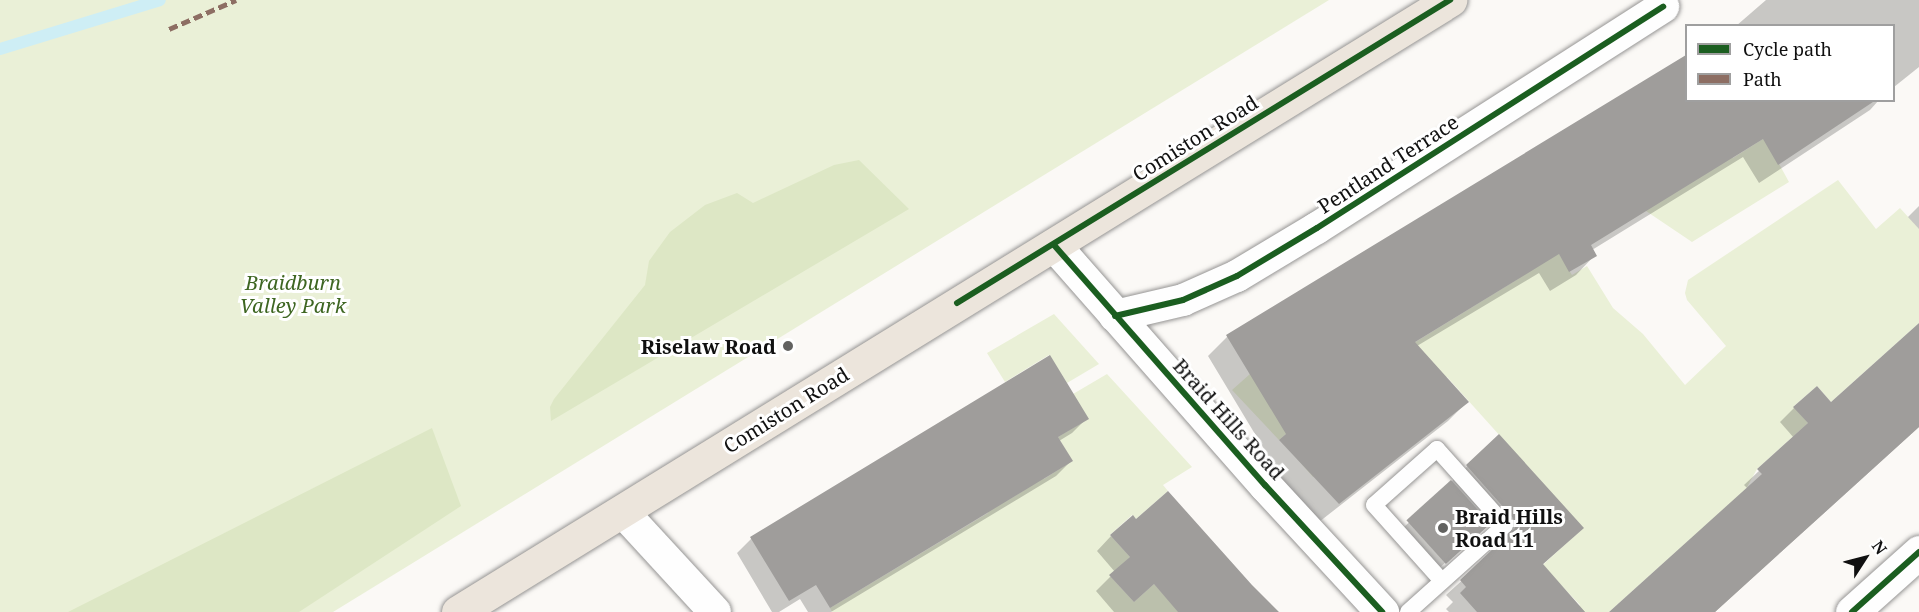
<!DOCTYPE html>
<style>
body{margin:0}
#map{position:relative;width:1919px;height:612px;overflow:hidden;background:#fbf9f6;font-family:"Noto Serif",serif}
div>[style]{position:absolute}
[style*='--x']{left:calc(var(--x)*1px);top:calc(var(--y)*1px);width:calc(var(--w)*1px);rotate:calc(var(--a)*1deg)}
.green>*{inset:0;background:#eaf0d7}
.forest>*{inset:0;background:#dde7c5}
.shadow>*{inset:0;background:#0003}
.stream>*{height:12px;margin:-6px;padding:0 6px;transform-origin:6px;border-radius:6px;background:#ceeef5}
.building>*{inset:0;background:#9f9d9b;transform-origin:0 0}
.roads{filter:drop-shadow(0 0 2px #969594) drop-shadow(0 0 2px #969594)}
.service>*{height:16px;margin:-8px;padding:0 8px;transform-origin:8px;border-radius:8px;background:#fefefe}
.minor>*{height:32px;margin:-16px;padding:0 16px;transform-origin:16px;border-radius:16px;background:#fefefe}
.tertiary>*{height:33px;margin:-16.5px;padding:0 16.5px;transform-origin:16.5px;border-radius:16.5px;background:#fefefe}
.primary>*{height:33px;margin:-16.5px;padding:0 16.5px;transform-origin:16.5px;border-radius:16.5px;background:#ece5dc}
.quiet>*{height:4.5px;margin-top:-2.25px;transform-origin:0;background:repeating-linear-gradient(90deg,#8d6e63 0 9px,transparent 0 13.5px)}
.cycleway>*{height:6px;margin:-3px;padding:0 3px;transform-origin:3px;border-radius:3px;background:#1b5e20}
.dots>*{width:16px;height:16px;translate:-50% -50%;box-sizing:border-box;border:3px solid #fff;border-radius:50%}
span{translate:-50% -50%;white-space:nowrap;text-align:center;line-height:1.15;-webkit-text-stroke:6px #fff;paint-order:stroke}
.street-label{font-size:20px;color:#101010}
.park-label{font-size:20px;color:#3e6622;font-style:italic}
.poi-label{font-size:20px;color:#101010;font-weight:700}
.right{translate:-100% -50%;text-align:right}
.left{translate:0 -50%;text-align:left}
.legend{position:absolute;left:1685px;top:24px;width:210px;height:78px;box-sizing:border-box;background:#fff;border:2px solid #9f9f9f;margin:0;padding:8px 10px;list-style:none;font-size:18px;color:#101010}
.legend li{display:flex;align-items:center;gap:12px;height:30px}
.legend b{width:30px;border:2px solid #9f9f9f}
.north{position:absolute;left:1835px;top:528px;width:60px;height:60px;-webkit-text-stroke:4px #fff;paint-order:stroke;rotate:54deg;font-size:16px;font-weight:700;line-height:24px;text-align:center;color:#101010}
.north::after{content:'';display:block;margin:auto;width:21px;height:27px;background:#101010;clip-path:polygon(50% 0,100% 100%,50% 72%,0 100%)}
</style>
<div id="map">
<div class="green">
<i style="clip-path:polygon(0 0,1329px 0,333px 612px,0 612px)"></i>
<i style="clip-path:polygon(1748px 107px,1789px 182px,1692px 242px,1646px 211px,1628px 180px,1715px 128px,1733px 158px,1763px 139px,1745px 109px)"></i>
<i style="clip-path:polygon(1838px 180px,1876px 229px,1900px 208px,1919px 229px,1919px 323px,1831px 402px,1817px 386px,1794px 406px,1808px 423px,1757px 469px,1746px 489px,1609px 612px,1573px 612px,1580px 605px,1560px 584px,1540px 602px,1523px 583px,1583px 528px,1447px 377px,1421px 392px,1313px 477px,1292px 453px,1287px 433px,1279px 440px,1232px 390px,1250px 374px,1378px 365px,1518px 279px,1545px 231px,1572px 275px,1587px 266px,1613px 308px,1643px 334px,1685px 385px,1726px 346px,1687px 300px,1685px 293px,1688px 280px)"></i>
<i style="clip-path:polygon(1054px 314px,1099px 364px,1067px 383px,1049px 355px,1005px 382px,987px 353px)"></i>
<i style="clip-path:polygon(1107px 374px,1192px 467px,1163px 485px,1168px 491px,1136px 519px,1132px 515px,1110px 535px,1130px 557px,1110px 576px,1134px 602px,1154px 584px,1179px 612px,832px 612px,830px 608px,988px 513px,994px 477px,1008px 500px,1023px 491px,1029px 455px,1044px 479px,1072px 461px,1058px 437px,1088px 419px,1073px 394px)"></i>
</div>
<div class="forest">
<i style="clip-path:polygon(859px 160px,909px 209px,551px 421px,550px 407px,554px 399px,645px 285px,649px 261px,670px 232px,705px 205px,737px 193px,753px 203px,834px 165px)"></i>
<i style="clip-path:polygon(432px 428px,461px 506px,299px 612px,68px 612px)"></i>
</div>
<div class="shadow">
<i style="clip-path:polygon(1766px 0,1919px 0,1919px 67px,1894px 87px,1894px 26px,1736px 26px)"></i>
<i style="clip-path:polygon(1686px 57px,1686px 100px,1879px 100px,1870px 110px,1759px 183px,1743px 157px,1592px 250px,1595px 255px,1576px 275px,1550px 291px,1539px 273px,1417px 346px,1467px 402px,1448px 421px,1319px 522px,1261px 460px,1267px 454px,1208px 356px,1227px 337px)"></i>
<i style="clip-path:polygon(1919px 206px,1919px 229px,1908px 217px)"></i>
<i style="clip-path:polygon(1919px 325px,1919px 427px,1715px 612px,1612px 612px,1748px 489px,1744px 485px,1794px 438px,1780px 422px,1794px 408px,1831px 404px)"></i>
<i style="clip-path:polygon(1087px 418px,1072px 433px,1059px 441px,1071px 461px,1056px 476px,831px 612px,808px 612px,800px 599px,779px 612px,772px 612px,737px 553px,751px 539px)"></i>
<i style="clip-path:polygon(1499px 436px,1567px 542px,1542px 565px,1585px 612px,1449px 612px,1446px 609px,1453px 602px,1446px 595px,1499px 547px,1502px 538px,1489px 523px,1436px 571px,1400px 531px)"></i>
<i style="clip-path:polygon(1111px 536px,1274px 612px,1114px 612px,1096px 591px,1115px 572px,1097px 551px)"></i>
</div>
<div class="stream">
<i style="--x:0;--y:49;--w:167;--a:-17"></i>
</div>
<div class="building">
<i style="clip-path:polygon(1686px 55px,1686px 100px,1876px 100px,1778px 165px,1763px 139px,1591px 245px,1597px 256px,1569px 272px,1559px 254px,1415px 342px,1469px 402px,1339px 504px,1279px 440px,1286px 434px,1226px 335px)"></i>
<i style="clip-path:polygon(1919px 323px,1919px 427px,1715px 612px,1609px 612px,1762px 474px,1757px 469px,1808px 423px,1793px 407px,1817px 386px,1831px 402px)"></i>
<i style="clip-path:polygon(1050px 355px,1089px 419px,1058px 437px,1073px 461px,830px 608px,816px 585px,789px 601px,750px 537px)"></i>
<i style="clip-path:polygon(1499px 434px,1584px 528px,1543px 564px,1585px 612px,1477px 612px,1460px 593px,1466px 587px,1460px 580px,1515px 528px,1513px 518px,1466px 465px)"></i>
<i style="left:1451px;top:480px;width:59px;height:60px;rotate:48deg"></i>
<i style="clip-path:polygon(1168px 491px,1252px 585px,1279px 612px,1178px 612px,1154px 584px,1134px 602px,1109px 575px,1130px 557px,1110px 535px,1133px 515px,1136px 519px)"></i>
</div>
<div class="roads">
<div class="service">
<i style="--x:1408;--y:612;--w:130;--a:-41.9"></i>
<i style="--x:1505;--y:525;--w:102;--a:-131.8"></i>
<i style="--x:1437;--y:449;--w:84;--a:138.4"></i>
<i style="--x:1374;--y:505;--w:102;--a:48.2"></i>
</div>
<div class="minor">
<i style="--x:1115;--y:316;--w:70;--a:-13.2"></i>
<i style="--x:1183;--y:300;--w:59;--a:-24"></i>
<i style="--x:1237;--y:276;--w:93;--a:-31"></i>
<i style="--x:1317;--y:228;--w:411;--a:-32.6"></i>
<i style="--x:623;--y:512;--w:136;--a:47.4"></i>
</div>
<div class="tertiary">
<i style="--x:1054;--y:245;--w:320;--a:48.7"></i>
<i style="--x:1265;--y:485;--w:173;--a:47.3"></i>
<i style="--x:1852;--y:612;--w:90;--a:-41.8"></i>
</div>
<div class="primary">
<i style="--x:458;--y:612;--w:1166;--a:-31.67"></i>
</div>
</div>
<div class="quiet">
<i style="--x:169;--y:29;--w:73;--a:-23.4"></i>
</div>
<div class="cycleway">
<i style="--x:1054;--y:245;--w:320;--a:48.7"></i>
<i style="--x:1265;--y:485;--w:173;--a:47.3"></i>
<i style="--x:957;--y:303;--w:579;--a:-31.58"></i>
<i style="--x:1115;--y:316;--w:70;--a:-13.2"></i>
<i style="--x:1183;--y:300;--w:59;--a:-24"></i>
<i style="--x:1237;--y:276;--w:93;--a:-31"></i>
<i style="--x:1317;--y:228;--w:411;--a:-32.6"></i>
<i style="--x:1852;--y:612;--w:90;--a:-41.8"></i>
</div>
<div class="dots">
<i style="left:788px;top:346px;background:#626260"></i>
<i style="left:1443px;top:528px;background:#626260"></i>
</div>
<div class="street-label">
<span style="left:1195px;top:138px;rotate:-32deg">Comiston Road</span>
<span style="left:1388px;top:164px;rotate:-33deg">Pentland Terrace</span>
<span style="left:786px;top:410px;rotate:-32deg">Comiston Road</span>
<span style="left:1229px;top:419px;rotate:48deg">Braid Hills Road</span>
</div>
<div class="park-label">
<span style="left:293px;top:294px">Braidburn<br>Valley Park</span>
</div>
<div class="poi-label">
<span class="right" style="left:776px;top:346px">Riselaw Road</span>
<span class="left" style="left:1455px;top:528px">Braid Hills<br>Road 11</span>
</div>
<ul class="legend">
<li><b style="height:8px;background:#1b5e20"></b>Cycle path</li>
<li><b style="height:8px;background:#8d6e63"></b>Path</li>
</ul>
<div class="north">N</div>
</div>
